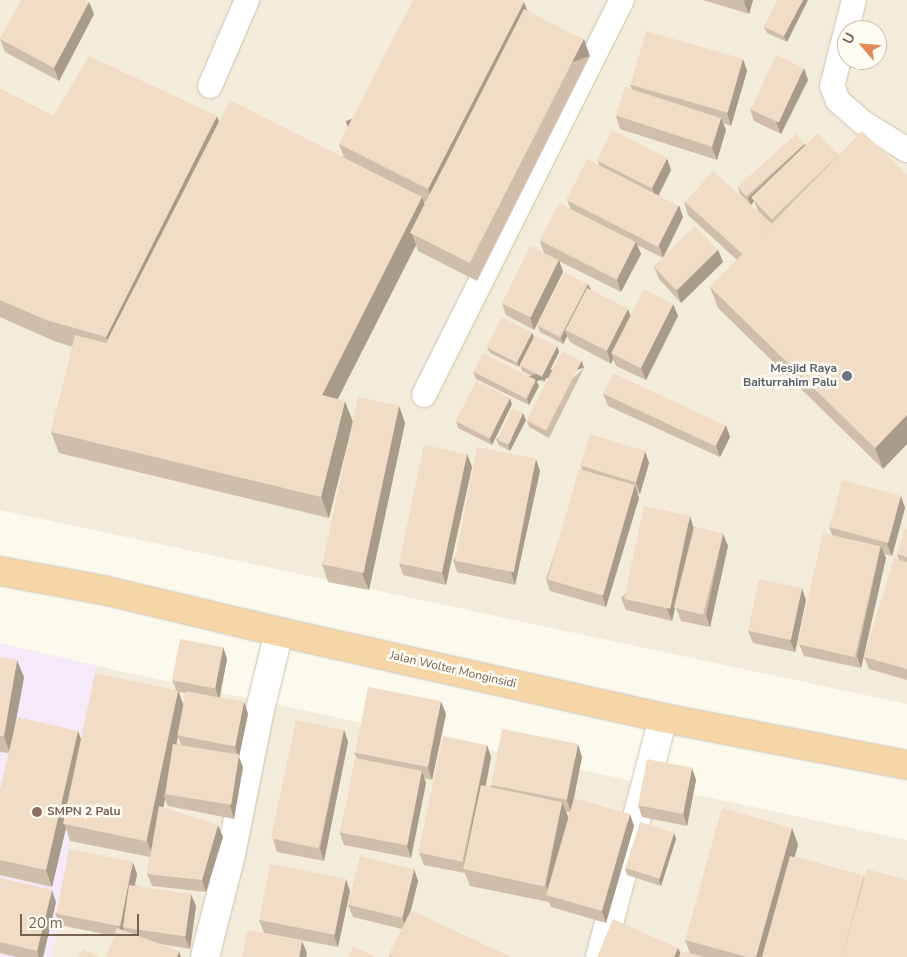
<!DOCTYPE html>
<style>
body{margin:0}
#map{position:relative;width:907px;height:957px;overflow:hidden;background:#fcf9ed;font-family:"Nunito Sans",sans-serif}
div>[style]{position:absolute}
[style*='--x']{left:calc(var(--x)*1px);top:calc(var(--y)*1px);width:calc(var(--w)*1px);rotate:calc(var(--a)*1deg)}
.residential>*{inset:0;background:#f4ecdb}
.education>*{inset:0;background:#f6e9f9}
.roads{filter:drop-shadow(0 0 1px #cfc2b1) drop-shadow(0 0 1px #cfc2b1)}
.service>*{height:24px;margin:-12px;padding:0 12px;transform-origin:12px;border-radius:12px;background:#fff}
.minor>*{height:28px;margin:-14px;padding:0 14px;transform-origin:14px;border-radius:14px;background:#fff}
.trunk>*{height:28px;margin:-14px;padding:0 14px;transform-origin:14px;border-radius:14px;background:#f6d6a7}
.wall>*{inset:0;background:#cfbea9}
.shaded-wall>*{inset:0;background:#a99b8a;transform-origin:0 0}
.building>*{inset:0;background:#f1ddc5;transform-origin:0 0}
.dots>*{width:14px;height:14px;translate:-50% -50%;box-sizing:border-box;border:2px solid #fffcf3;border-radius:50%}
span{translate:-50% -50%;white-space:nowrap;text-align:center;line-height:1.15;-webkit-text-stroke:5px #fffcf3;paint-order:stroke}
.worship-label{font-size:12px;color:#5b616d;font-weight:700}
.right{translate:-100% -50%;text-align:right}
.street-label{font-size:12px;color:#78634f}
.education-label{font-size:12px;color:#785e54;font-weight:700}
.left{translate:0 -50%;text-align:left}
.north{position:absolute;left:837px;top:20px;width:50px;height:50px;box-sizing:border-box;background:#fffcf3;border:1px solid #c9bfb1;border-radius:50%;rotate:297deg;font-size:14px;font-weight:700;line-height:20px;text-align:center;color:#78634f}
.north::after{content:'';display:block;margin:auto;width:18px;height:22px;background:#e28956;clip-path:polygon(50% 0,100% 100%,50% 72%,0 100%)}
.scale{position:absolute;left:20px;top:914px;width:119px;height:22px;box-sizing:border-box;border:2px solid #78634f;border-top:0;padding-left:6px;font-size:15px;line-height:18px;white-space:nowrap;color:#78634f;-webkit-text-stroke:4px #fffcf3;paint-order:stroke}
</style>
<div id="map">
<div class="residential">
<i style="clip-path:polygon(evenodd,0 0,907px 0,907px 704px,0 510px,0 0,847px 30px,877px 30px,877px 60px,847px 60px,847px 30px)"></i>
<i style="clip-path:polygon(0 643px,97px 666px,907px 840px,907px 957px,0 957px)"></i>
</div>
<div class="education">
<i style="clip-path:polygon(0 643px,97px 666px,52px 957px,0 957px)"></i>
</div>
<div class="roads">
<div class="service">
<i style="--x:854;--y:0;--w:89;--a:104.3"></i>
<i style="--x:832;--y:86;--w:16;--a:68"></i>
<i style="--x:838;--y:101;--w:32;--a:41"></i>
<i style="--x:862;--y:122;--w:53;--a:31.9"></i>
<i style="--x:210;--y:86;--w:94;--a:-66.7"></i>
<i style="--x:424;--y:395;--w:442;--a:-63.4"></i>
</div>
<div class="minor">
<i style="--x:205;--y:957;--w:106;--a:-75.8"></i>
<i style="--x:231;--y:854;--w:143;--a:-78.7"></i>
<i style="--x:259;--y:714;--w:84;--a:-76.3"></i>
<i style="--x:600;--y:957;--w:247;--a:-75.2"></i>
</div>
<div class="trunk">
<i style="--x:0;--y:571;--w:105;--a:10.5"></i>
<i style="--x:103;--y:590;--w:181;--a:13.4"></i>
<i style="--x:279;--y:632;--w:394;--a:12.6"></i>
<i style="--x:663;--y:718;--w:248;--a:10.9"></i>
</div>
</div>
<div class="wall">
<i style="clip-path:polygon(703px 0,753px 0,749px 14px)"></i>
<i style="clip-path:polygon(778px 0,808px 0,787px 42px,767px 33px,764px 27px)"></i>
<i style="clip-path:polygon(89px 2px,94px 14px,59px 81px,5px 52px,0 39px)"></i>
<i style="clip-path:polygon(evenodd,524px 2px,527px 10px,590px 56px,477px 281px,418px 251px,416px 245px,338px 399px,329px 518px,59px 453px,51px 432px,73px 347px,54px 341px,0 317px,0 89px,53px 116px,219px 122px,344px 157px,339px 144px,524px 2px,423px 201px,427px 203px,425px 207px,423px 201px)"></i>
<i style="clip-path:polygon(743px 59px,747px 71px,731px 126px,723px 123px,726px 130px,717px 160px,620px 129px,616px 116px,632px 89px,630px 85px)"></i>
<i style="clip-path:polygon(808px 80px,781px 134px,754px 121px,750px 109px)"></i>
<i style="clip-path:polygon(805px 144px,806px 146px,907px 175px,907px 444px,883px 469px,718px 308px,710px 287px,737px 260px,688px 215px,684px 202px,771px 224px,758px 211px,754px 201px,751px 205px,740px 194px,738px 188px)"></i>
<i style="clip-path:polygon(598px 161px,671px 170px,659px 195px,683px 217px,663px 258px,637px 245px,641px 254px,621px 292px,559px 261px,563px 272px,534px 330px,506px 315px,502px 303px,544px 253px,540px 241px,571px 209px,567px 200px,599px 165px)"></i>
<i style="clip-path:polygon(718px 250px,723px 262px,681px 303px,659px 279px,654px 267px)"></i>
<i style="clip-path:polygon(588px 284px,590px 290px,628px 309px,631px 316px,673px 304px,678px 316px,646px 380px,616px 366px,613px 359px,611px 364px,570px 342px,567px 336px,563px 344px,540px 332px,538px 326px)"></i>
<i style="clip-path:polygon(534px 338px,557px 346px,559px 352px,544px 382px,522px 371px,520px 365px,519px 367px,490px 353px,487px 347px)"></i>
<i style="clip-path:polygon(584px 368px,549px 438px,529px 427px,527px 421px)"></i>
<i style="clip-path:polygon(473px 372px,539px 386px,529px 405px,476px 379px)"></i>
<i style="clip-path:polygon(603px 394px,730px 437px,720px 457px,608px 406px)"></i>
<i style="clip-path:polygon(512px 404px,492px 445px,458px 428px,456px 421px)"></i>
<i style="clip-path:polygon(399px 406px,405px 423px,369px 590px,328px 582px,322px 564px)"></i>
<i style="clip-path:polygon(526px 420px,510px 451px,499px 445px,496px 439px)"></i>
<i style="clip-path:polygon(645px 451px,649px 463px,640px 494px,637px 493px,639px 498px,606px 607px,550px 591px,546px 579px,582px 470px,581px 466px)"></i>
<i style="clip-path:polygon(467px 454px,472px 467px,446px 585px,403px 575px,399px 563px)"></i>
<i style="clip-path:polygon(540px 471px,515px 585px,457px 572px,453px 560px)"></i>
<i style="clip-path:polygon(901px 496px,905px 508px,892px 556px,884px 554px,886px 558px,861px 668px,804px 656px,799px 644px,832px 535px,829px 527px)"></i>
<i style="clip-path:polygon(694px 527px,723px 534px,728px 546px,710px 627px,681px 621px,676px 608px,688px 554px,672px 621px,626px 610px,621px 598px)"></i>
<i style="clip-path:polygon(907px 529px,907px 680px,869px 669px,864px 657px,899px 560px,897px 554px)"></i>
<i style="clip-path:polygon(806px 600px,795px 652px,753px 643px,748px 631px)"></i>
<i style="clip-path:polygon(evenodd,223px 647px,227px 659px,220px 698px,244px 702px,248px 714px,239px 757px,243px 767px,234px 819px,168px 806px,165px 799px,163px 808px,223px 837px,206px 892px,152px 886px,147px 874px,150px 857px,70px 841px,66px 828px,52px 887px,0 875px,0 791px,9px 753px,0 752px,0 657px,24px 677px,14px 731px,78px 731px,81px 740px,176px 689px,172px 680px,223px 647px,179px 692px,186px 693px,183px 706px,179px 692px,223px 647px,178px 736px,181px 745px,176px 744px,178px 736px)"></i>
<i style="clip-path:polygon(446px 714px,432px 780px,424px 778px,426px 783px,411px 858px,344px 845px,340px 833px,357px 758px,354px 753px)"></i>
<i style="clip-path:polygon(344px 730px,348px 742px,324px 861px,277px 852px,273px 839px)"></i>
<i style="clip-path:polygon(evenodd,487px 745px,491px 757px,486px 786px,491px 787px,491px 785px,582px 757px,574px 798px,634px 826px,606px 923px,551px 907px,549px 902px,470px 886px,465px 873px,424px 865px,419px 853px,487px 745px,566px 812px,570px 812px,568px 818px,566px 812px)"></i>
<i style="clip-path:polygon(692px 768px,696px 780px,687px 826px,642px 817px,638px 805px)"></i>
<i style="clip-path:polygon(792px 828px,798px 845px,794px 857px,864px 876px,907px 957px,597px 957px,678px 948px,680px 953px,690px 953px,685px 940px)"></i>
<i style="clip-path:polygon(674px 833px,676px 839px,661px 886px,627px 875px,625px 868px)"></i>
<i style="clip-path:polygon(414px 869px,418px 881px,411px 911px,510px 957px,390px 957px,389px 955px,402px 929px,353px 917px,348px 905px)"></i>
<i style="clip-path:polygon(137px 874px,135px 885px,196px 906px,190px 949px,114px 936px,60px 925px,55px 913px)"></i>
<i style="clip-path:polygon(0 878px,56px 902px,43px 957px,16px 957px,0 953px)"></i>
<i style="clip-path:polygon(350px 891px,338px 947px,264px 933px,259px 920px)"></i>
</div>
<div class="shaded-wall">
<i style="clip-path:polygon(745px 0,753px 0,749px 14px,744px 2px)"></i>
<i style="clip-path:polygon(803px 0,808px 0,787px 42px,784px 36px)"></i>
<i style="clip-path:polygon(89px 2px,94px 14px,59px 81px,54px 68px)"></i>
<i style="clip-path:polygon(524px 2px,530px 20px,434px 206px,428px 189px)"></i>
<i style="left:584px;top:39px;width:18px;height:252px;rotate:71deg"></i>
<i style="clip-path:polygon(743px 59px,747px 71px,731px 126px,727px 113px)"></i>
<i style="clip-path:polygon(804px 68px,808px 80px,781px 134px,776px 122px)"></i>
<i style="clip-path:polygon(217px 116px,224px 137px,114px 358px,106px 337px)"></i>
<i style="clip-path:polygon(721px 118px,726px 130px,717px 160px,712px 148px)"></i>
<i style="clip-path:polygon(805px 144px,808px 151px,753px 199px,754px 201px,751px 205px,748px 198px)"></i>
<i style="clip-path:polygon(667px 158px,671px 170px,656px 200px,652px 188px)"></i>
<i style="clip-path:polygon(422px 197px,430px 218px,412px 234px,416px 245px,329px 416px,322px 395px)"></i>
<i style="clip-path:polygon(679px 205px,683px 217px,663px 258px,659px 245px)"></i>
<i style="clip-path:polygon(636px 242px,641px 254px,621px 292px,617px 280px)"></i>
<i style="clip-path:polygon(718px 250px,723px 262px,681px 303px,677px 291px)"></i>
<i style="clip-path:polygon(559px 260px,563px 272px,534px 330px,530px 317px)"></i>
<i style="clip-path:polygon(588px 284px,591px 290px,565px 330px,567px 336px,563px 344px,561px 338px)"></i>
<i style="clip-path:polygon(673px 304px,678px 316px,646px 380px,641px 368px)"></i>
<i style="clip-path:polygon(628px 309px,632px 321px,612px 354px,613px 359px,611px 364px,607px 351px)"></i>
<i style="clip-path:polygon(532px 332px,534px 338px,519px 367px,517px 361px)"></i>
<i style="clip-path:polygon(557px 346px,559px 352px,544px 382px,542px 375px)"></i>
<i style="left:582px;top:361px;width:7px;height:78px;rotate:74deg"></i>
<i style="clip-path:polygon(536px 380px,539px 386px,529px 405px,527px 399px)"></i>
<i style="clip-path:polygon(510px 398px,512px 404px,492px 445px,490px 439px)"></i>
<i style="clip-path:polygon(345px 401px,353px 422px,329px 518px,321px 497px)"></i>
<i style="clip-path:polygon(399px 406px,405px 423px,369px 590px,362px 573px)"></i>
<i style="clip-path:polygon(523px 413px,526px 420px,510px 451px,508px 445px)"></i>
<i style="clip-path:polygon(907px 415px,907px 444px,883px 469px,875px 448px)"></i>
<i style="clip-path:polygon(726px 425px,730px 437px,720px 457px,716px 445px)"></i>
<i style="clip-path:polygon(645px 451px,649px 463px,640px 494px,636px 482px)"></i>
<i style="clip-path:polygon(467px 454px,472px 467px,446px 585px,442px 572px)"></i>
<i style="clip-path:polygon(536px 459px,540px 471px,515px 585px,511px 572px)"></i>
<i style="clip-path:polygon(635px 485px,639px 498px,606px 607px,602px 595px)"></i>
<i style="clip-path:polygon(901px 496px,905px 508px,892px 556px,887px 544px)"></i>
<i style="clip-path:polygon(690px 516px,694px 529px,672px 621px,667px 608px)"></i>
<i style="clip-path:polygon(723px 534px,728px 546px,710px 627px,706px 615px)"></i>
<i style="clip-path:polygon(881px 546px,886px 558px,861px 668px,857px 656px)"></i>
<i style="clip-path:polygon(802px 588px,806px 600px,795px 652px,790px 640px)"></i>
<i style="clip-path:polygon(223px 647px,227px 659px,219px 699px,215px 687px)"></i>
<i style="clip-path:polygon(17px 660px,24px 677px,10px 753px,4px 736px)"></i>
<i style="clip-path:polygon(178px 690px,184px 707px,166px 795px,163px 794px,165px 799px,153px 857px,147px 840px)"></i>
<i style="clip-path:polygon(441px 701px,446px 714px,432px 780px,428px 768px)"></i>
<i style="clip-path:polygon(244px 702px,248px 714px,239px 757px,243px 767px,234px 819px,230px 806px,238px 756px,235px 746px)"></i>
<i style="clip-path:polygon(344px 730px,348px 742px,324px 861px,320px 849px)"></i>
<i style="clip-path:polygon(78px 731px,84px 748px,64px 824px,66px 828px,52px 887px,46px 870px)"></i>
<i style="clip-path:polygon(578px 744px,582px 757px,571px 812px,567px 800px)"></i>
<i style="clip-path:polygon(487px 745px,491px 757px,469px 870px,466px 869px,464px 862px)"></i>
<i style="clip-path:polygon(692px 768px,696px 780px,687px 826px,683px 813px)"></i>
<i style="clip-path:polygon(422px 771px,426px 783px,411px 858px,407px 846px)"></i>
<i style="clip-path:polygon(562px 802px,569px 819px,549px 896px,546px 885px)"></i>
<i style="clip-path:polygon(630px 814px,634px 826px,606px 923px,602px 911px)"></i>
<i style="clip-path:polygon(218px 825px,223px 837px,206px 892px,202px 880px)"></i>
<i style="clip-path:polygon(792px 828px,798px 845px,767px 957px,756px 957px)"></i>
<i style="clip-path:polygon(674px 833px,676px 839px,661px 886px,659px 880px)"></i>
<i style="clip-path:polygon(133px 862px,137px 874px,126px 928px,123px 928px,125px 933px,123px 938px,119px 926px)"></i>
<i style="clip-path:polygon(414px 869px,418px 881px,406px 929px,402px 917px)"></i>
<i style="clip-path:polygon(346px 879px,350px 891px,338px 947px,334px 935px)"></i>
<i style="clip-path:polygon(52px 890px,56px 902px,43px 957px,39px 957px,37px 951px)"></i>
<i style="clip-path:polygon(191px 894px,196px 906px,190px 949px,185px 937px)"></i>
<i style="clip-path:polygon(302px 941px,307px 953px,306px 957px,299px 957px)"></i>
<i style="clip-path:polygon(678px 948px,682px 957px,674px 957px)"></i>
<i style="clip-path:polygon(179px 951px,181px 957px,177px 957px)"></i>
</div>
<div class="building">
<i style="clip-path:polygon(21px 0,85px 0,89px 2px,54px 68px,0 39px)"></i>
<i style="clip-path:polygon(413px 0,519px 0,524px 2px,428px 189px,339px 144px)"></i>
<i style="clip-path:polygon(778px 0,803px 0,784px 36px,764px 27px)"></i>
<i style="left:524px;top:9px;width:67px;height:251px;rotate:27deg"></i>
<i style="left:646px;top:31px;width:101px;height:56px;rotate:16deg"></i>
<i style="left:776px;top:55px;width:31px;height:60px;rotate:25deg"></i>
<i style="clip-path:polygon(89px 56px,217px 116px,106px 337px,46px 320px,0 300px,0 89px,53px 116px)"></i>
<i style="left:625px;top:87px;width:101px;height:30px;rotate:18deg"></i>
<i style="clip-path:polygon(230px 100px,422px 197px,322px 395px,345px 401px,321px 497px,51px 432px,75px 335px,106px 343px)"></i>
<i style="left:612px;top:130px;width:62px;height:34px;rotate:27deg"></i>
<i style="clip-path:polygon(862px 131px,907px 175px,907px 415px,875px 448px,710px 287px)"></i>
<i style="left:818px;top:133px;width:30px;height:93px;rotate:46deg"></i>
<i style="left:796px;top:134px;width:13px;height:79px;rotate:48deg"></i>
<i style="left:587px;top:159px;width:103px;height:46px;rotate:27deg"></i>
<i style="left:713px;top:171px;width:79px;height:42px;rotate:42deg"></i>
<i style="left:559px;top:203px;width:86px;height:42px;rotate:27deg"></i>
<i style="left:695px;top:226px;width:33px;height:58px;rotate:46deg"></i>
<i style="left:530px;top:246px;width:32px;height:64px;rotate:26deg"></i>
<i style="left:565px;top:272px;width:26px;height:60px;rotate:28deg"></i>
<i style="left:587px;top:288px;width:46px;height:47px;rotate:27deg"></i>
<i style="left:644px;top:289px;width:33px;height:72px;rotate:27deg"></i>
<i style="left:502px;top:317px;width:34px;height:34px;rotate:27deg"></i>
<i style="left:535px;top:335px;width:25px;height:34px;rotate:27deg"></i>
<i style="left:562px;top:351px;width:22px;height:78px;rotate:27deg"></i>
<i style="left:483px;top:353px;width:59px;height:21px;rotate:27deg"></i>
<i style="left:613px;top:373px;width:124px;height:23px;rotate:25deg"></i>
<i style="left:476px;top:381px;width:38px;height:45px;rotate:27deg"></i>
<i style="left:358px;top:397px;width:42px;height:171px;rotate:12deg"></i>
<i style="left:512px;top:408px;width:12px;height:35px;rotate:24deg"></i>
<i style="left:590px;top:434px;width:58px;height:33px;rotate:17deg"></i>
<i style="left:424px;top:445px;width:44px;height:121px;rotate:12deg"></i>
<i style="left:477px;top:447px;width:60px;height:116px;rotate:11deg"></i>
<i style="left:579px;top:469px;width:58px;height:115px;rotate:16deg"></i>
<i style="left:842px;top:480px;width:61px;height:49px;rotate:15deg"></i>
<i style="left:644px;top:506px;width:47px;height:95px;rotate:12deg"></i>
<i style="left:694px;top:527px;width:30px;height:83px;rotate:14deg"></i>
<i style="clip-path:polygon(905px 528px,907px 529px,907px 557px,897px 554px)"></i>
<i style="left:823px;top:533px;width:59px;height:114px;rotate:13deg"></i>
<i style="clip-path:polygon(894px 558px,907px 562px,907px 669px,864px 657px)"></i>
<i style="left:759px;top:579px;width:44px;height:53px;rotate:12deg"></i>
<i style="left:180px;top:639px;width:44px;height:42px;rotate:11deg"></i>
<i style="clip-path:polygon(0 657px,17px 660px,4px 736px,0 736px)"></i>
<i style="left:95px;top:673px;width:85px;height:154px;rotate:12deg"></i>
<i style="left:368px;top:687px;width:74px;height:67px;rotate:11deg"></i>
<i style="left:186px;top:691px;width:59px;height:45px;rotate:11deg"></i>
<i style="clip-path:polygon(17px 717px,78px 731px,46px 870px,0 860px,0 791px)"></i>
<i style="left:296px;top:720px;width:49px;height:121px;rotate:12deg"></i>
<i style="left:502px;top:729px;width:77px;height:57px;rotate:11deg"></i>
<i style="left:443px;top:736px;width:45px;height:119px;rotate:12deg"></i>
<i style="left:173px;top:744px;width:67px;height:51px;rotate:9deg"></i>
<i style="left:355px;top:758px;width:68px;height:76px;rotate:11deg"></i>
<i style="left:647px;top:759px;width:46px;height:47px;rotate:11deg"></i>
<i style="left:481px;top:785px;width:83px;height:86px;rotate:12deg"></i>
<i style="left:574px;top:798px;width:58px;height:101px;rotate:16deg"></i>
<i style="clip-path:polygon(159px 806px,218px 825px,202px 880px,147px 874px)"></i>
<i style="clip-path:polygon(722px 808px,792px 828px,756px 957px,747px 957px,685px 940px)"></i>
<i style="left:640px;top:822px;width:36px;height:48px;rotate:18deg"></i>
<i style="left:69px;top:849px;width:65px;height:66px;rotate:11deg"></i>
<i style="left:360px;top:856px;width:56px;height:50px;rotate:14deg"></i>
<i style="clip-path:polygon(790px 856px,864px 876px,842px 957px,762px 957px)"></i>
<i style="left:270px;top:864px;width:77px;height:57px;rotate:11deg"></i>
<i style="clip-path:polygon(867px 869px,907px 880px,907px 957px,842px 957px)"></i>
<i style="clip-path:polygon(0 878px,52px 890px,37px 951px,0 942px)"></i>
<i style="left:129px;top:885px;width:63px;height:43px;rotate:8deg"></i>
<i style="clip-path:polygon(411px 910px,510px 957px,393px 957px,389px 955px)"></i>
<i style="clip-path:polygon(613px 919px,678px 948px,674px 957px,597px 957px)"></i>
<i style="clip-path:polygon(117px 928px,179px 951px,177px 957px,106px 957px)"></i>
<i style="clip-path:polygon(247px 930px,302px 941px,299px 957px,242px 957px)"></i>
<i style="clip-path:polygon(353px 946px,375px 957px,348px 957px)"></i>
<i style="clip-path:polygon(82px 949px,100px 957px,79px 957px)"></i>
<i style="clip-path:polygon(681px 951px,704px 957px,679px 957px)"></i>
</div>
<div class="dots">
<i style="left:847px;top:376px;background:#6b7280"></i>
<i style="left:37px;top:812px;background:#8d6e63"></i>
</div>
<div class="worship-label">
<span class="right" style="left:837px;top:376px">Mesjid Raya<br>Baiturrahim Palu</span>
</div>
<div class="street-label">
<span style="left:453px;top:670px;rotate:13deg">Jalan Wolter Monginsidi</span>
</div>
<div class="education-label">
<span class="left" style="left:47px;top:812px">SMPN 2 Palu</span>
</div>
<div class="north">U</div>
<div class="scale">20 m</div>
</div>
